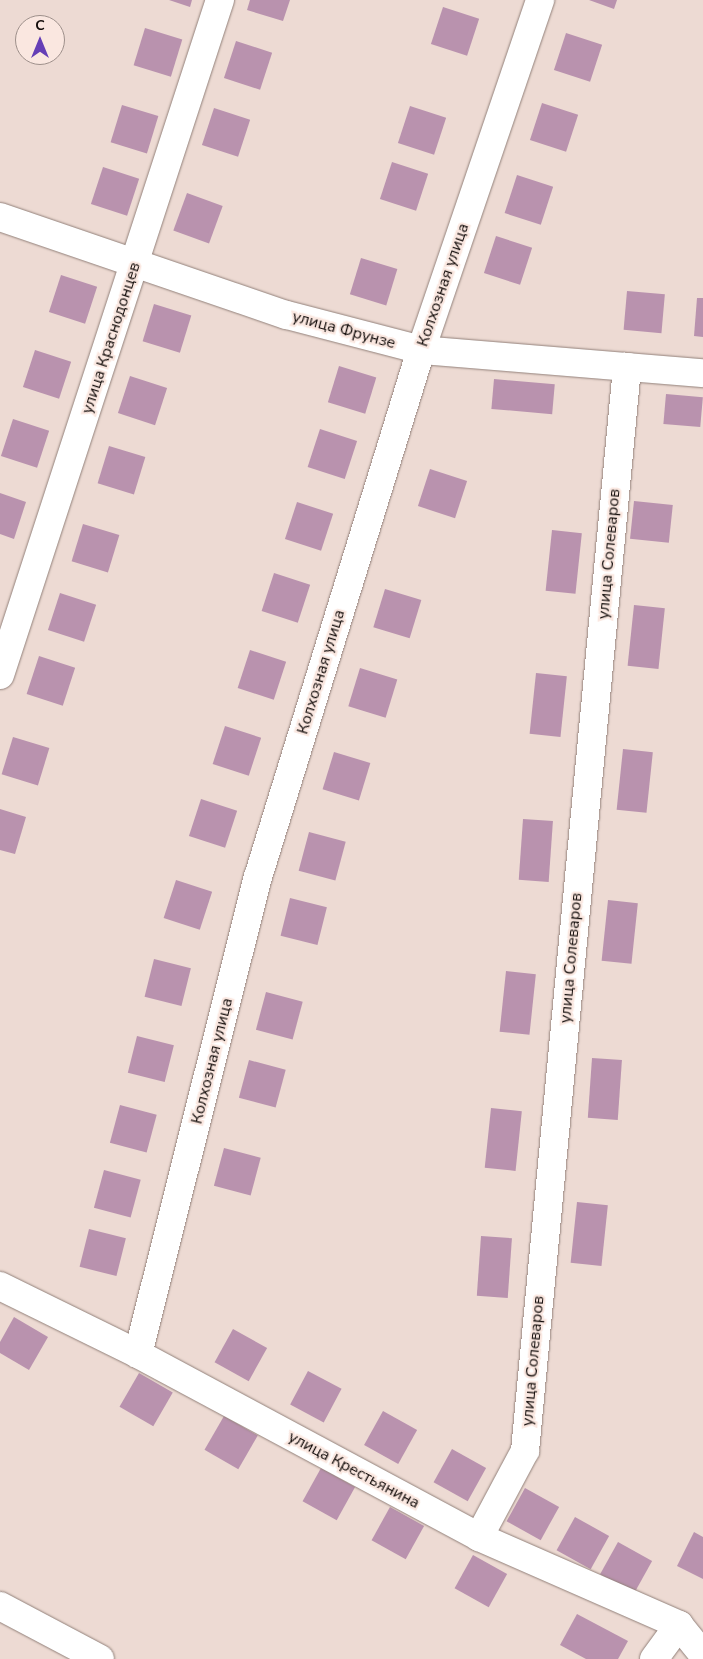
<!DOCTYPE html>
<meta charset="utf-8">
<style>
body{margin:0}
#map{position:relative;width:703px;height:1659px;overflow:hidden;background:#eddad3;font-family:"Nunito Sans",sans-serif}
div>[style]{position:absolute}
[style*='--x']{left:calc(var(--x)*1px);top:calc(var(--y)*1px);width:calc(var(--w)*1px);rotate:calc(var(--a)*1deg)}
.building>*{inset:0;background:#b992ae;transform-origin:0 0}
.roads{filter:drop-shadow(0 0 1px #92817a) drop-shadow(0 0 1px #92817a)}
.minor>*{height:28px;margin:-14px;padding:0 14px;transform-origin:14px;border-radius:14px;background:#fff}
span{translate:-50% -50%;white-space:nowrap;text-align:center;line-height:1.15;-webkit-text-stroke:4.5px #fae7e0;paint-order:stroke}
.street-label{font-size:16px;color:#120c0a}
.north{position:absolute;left:15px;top:15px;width:50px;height:50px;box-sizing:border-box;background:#fae7e0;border:1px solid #9d8f8a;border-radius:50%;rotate:0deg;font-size:14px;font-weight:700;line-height:20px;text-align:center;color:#120c0a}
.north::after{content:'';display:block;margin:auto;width:18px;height:22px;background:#653eb6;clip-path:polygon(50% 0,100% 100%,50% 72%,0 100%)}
</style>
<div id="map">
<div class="building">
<i style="clip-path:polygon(169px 0,192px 0,190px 7px)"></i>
<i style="clip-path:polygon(250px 0,290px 0,283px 21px,247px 10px)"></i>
<i style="clip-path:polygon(589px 0,617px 0,614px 9px)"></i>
<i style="left:443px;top:7px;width:38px;height:39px;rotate:18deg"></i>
<i style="left:145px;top:28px;width:39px;height:39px;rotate:17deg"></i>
<i style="left:566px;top:33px;width:38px;height:39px;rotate:18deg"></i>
<i style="left:236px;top:41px;width:38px;height:39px;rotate:18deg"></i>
<i style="left:542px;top:103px;width:38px;height:39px;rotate:18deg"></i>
<i style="left:122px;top:105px;width:38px;height:39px;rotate:17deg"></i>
<i style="left:410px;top:106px;width:38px;height:39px;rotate:18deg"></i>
<i style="left:214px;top:108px;width:38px;height:39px;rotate:18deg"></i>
<i style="left:392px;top:162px;width:38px;height:39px;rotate:18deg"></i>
<i style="left:103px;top:167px;width:38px;height:39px;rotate:18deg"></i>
<i style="left:517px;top:175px;width:38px;height:40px;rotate:18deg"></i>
<i style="left:187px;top:193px;width:38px;height:40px;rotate:20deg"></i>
<i style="left:496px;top:236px;width:38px;height:39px;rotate:18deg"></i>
<i style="left:361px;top:258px;width:38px;height:38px;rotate:17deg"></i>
<i style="left:61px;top:275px;width:38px;height:39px;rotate:18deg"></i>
<i style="left:627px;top:291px;width:38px;height:39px;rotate:5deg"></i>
<i style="clip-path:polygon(697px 298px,703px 298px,703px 337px,694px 336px)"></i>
<i style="left:154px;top:304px;width:39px;height:39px;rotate:17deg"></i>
<i style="left:35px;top:350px;width:38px;height:39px;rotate:18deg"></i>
<i style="left:339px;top:366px;width:39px;height:38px;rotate:17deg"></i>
<i style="left:130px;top:376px;width:39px;height:39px;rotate:18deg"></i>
<i style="left:494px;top:379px;width:61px;height:30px;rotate:5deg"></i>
<i style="left:666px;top:394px;width:37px;height:30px;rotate:5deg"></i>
<i style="left:13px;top:419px;width:38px;height:39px;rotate:18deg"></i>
<i style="left:320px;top:429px;width:39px;height:40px;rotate:18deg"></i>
<i style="left:109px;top:446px;width:38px;height:39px;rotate:17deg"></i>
<i style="left:430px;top:469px;width:39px;height:39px;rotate:18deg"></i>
<i style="clip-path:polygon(0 493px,26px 502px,14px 539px,0 534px)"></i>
<i style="left:634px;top:501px;width:39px;height:38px;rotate:6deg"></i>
<i style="left:297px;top:502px;width:38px;height:39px;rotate:18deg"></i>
<i style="left:83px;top:524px;width:38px;height:39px;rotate:17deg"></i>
<i style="left:552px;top:530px;width:30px;height:61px;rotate:6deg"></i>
<i style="left:274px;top:573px;width:38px;height:40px;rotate:18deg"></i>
<i style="left:385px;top:589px;width:38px;height:40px;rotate:17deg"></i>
<i style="left:60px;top:593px;width:38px;height:39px;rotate:18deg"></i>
<i style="left:634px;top:605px;width:31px;height:61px;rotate:6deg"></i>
<i style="left:250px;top:650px;width:38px;height:40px;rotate:18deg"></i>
<i style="left:39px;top:656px;width:38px;height:40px;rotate:18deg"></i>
<i style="left:360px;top:668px;width:39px;height:40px;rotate:17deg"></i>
<i style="left:536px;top:673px;width:31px;height:61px;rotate:6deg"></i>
<i style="left:225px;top:726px;width:38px;height:40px;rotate:18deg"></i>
<i style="left:13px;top:737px;width:38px;height:39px;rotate:17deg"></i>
<i style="left:623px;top:749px;width:30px;height:61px;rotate:6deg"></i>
<i style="left:334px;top:752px;width:38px;height:39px;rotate:17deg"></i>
<i style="left:201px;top:799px;width:38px;height:39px;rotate:18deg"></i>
<i style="clip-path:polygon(0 809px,26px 817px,15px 854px,0 850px)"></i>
<i style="left:523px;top:819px;width:30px;height:61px;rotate:4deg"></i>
<i style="left:309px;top:832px;width:38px;height:40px;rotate:15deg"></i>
<i style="left:176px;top:880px;width:38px;height:40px;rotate:18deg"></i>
<i style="left:290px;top:898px;width:38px;height:39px;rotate:14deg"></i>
<i style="left:608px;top:900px;width:30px;height:61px;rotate:6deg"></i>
<i style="left:154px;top:959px;width:38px;height:39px;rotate:14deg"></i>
<i style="left:506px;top:971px;width:30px;height:61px;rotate:6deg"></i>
<i style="left:266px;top:992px;width:38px;height:39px;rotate:15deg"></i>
<i style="left:137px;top:1036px;width:38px;height:38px;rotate:14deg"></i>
<i style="left:592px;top:1058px;width:30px;height:60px;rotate:4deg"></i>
<i style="left:249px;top:1060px;width:38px;height:39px;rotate:15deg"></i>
<i style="left:120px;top:1105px;width:38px;height:39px;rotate:15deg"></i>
<i style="left:491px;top:1108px;width:31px;height:60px;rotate:6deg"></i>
<i style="left:224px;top:1148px;width:38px;height:39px;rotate:15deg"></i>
<i style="left:104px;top:1170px;width:38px;height:39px;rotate:15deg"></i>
<i style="left:577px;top:1202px;width:31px;height:61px;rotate:6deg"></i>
<i style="left:89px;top:1229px;width:38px;height:39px;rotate:14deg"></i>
<i style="left:481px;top:1236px;width:31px;height:60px;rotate:4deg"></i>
<i style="clip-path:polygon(14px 1317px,48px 1337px,29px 1370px,0 1353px,0 1342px)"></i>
<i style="left:233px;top:1329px;width:39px;height:38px;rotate:29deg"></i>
<i style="left:308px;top:1371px;width:38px;height:38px;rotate:28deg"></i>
<i style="left:139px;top:1373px;width:39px;height:39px;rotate:30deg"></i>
<i style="left:383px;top:1411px;width:39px;height:39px;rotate:29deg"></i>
<i style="left:224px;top:1416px;width:39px;height:39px;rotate:30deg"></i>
<i style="left:452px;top:1449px;width:39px;height:38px;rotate:29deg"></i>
<i style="left:321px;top:1468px;width:39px;height:38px;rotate:29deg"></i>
<i style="left:525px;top:1488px;width:39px;height:38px;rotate:29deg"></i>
<i style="left:390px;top:1507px;width:39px;height:38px;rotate:29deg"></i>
<i style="left:575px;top:1517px;width:39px;height:38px;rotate:29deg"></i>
<i style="clip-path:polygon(694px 1532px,703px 1537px,703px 1579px,677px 1566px)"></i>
<i style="left:618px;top:1542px;width:39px;height:37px;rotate:29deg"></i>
<i style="left:473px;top:1555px;width:39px;height:38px;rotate:29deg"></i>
<i style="clip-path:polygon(577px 1614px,628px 1641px,618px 1659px,586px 1659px,560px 1645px)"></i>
</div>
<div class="roads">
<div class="minor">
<i style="--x:0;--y:217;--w:303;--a:18.9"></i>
<i style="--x:287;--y:315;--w:138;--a:14.6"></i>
<i style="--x:421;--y:350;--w:283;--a:4.7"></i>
<i style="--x:0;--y:675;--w:710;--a:-71.95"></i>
<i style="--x:0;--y:1286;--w:154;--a:26.2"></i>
<i style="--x:138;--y:1354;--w:387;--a:28.2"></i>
<i style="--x:479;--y:1537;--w:219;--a:23.7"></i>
<i style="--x:679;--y:1625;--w:38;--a:51"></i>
<i style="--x:138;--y:1354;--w:492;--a:-75.9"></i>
<i style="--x:258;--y:877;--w:552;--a:-72.81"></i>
<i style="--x:421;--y:350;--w:370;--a:-71.2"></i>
<i style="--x:479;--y:1537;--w:98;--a:-61.9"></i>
<i style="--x:525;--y:1451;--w:1089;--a:-84.62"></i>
<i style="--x:0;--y:1606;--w:113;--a:27.9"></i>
<i style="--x:654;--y:1659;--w:42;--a:-53.7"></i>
</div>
</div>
<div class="street-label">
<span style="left:443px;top:285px;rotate:-71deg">Колхозная улица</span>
<span style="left:344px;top:330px;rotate:15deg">улица Фрунзе</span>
<span style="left:111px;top:338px;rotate:-72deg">улица Краснодонцев</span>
<span style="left:609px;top:554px;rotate:-85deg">улица Солеваров</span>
<span style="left:321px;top:672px;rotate:-73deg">Колхозная улица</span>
<span style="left:571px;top:958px;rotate:-85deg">улица Солеваров</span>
<span style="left:212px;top:1061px;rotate:-76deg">Колхозная улица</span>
<span style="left:533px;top:1361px;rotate:-85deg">улица Солеваров</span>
<span style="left:354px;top:1470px;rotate:28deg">улица Крестьянина</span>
</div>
<div class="north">С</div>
</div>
